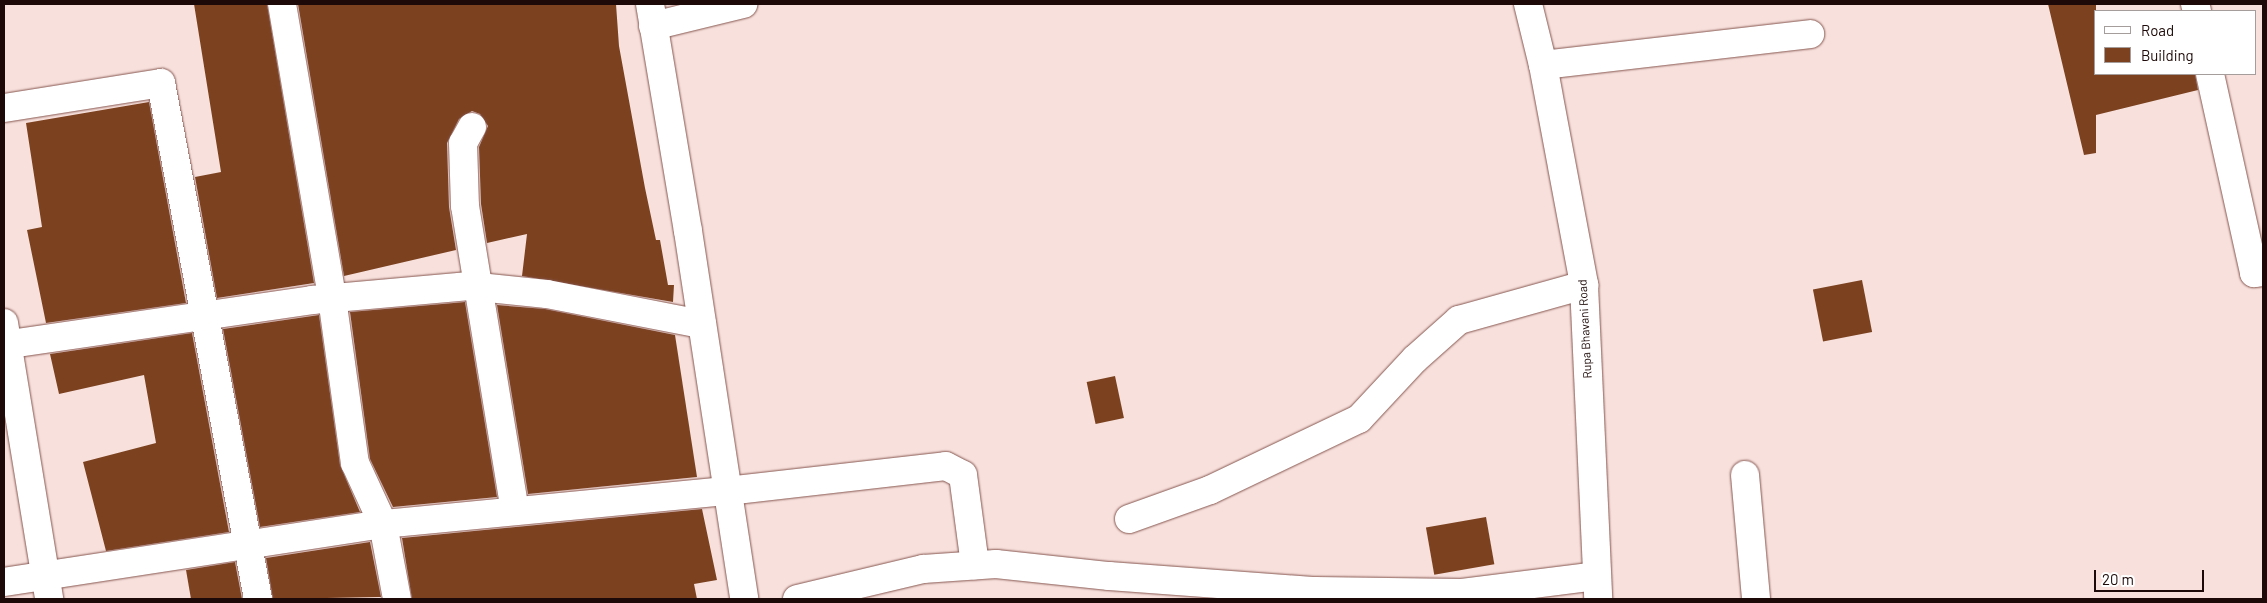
<!DOCTYPE html>
<style>
body{margin:0}
#map{position:relative;width:2267px;height:603px;overflow:hidden;background:#f8e1dd;font-family:Barlow,sans-serif}
div>[style]{position:absolute}
[style*='--x']{left:calc(var(--x)*1px);top:calc(var(--y)*1px);width:calc(var(--w)*1px);rotate:calc(var(--a)*1deg)}
.building>*{inset:0;background:#7c4220;transform-origin:0 0}
.roads{filter:drop-shadow(0 0 1px #86564f) drop-shadow(0 0 1px #86564f)}
.minor>*{height:28px;margin:-14px;padding:0 14px;transform-origin:14px;border-radius:14px;background:#fff}
.tertiary>*{height:28px;margin:-14px;padding:0 14px;transform-origin:14px;border-radius:14px;background:#fff}
span{translate:-50% -50%;white-space:nowrap;text-align:center;line-height:1.15;-webkit-text-stroke:5px #fff;paint-order:stroke}
.street-label{font-size:12px;color:#1d0a08}
.frame{position:absolute;inset:0;border:5px solid #1d0a08;pointer-events:none}
.legend{position:absolute;left:2094px;top:10px;width:162px;height:65px;box-sizing:border-box;background:#fff;border:1px solid #a59d9c;margin:0;padding:6px 9px;list-style:none;font-size:15px;color:#1d0a08}
.legend li{display:flex;align-items:center;gap:10px;height:25px}
.legend b{width:25px;border:1px solid #a59d9c}
.scale{position:absolute;left:2094px;top:570px;width:110px;height:22px;box-sizing:border-box;border:2px solid #1d0a08;border-top:0;padding-left:6px;font-size:15px;line-height:18px;white-space:nowrap;color:#1d0a08;-webkit-text-stroke:4px #fff;paint-order:stroke}
</style>
<div id="map">
<div class="building">
<i style="clip-path:polygon(194px 4px,267px 4px,314px 283px,217px 298px,195px 177px,221px 172px)"></i>
<i style="clip-path:polygon(298px 4px,616px 4px,619px 46px,645px 188px,656px 240px,660px 240px,668px 285px,674px 285px,673px 302px,522px 276px,527px 234px,487px 243px,481px 204px,479px 147px,488px 126px,480px 114px,472px 111px,459px 119px,447px 143px,449px 207px,456px 250px,344px 276px)"></i>
<i style="clip-path:polygon(2048px 4px,2096px 4px,2096px 74px,2195px 74px,2198px 90px,2096px 115px,2096px 153px,2084px 155px)"></i>
<i style="clip-path:polygon(149px 102px,186px 303px,46px 323px,27px 230px,42px 227px,26px 123px)"></i>
<i style="left:1862px;top:280px;width:53px;height:50px;rotate:79deg"></i>
<i style="clip-path:polygon(465px 302px,497px 497px,393px 507px,370px 459px,350px 312px)"></i>
<i style="clip-path:polygon(497px 305px,545px 309px,675px 335px,697px 477px,528px 494px)"></i>
<i style="clip-path:polygon(319px 315px,340px 465px,360px 512px,260px 527px,223px 329px)"></i>
<i style="clip-path:polygon(192px 333px,229px 532px,106px 551px,83px 462px,156px 443px,144px 375px,59px 394px,50px 354px)"></i>
<i style="left:1115px;top:376px;width:43px;height:29px;rotate:78deg"></i>
<i style="clip-path:polygon(702px 509px,717px 580px,694px 584px,697px 599px,412px 599px,402px 538px)"></i>
<i style="left:1486px;top:517px;width:48px;height:61px;rotate:80deg"></i>
<i style="clip-path:polygon(370px 542px,381px 597px,273px 599px,266px 558px)"></i>
<i style="clip-path:polygon(235px 562px,242px 599px,191px 599px,186px 570px)"></i>
</div>
<div class="roads">
<div class="minor">
<i style="--x:282;--y:4;--w:298;--a:80.3"></i>
<i style="--x:332;--y:298;--w:167;--a:82.1"></i>
<i style="--x:355;--y:463;--w:67;--a:65.3"></i>
<i style="--x:383;--y:524;--w:76;--a:79.4"></i>
<i style="--x:650;--y:4;--w:230;--a:80.5"></i>
<i style="--x:688;--y:231;--w:372;--a:81.3"></i>
<i style="--x:2195;--y:4;--w:7;--a:74"></i>
<i style="--x:653;--y:26;--w:93;--a:-13.7"></i>
<i style="--x:1543;--y:65;--w:269;--a:-6.6"></i>
<i style="--x:2210;--y:74;--w:204;--a:77.5"></i>
<i style="--x:2254;--y:273;--w:9;--a:-6"></i>
<i style="--x:4;--y:108;--w:159;--a:-9"></i>
<i style="--x:161;--y:83;--w:525;--a:79.35"></i>
<i style="--x:472;--y:127;--w:18;--a:119"></i>
<i style="--x:463;--y:143;--w:63;--a:88.2"></i>
<i style="--x:465;--y:206;--w:309;--a:80.7"></i>
<i style="--x:4;--y:345;--w:311;--a:-8.3"></i>
<i style="--x:312;--y:300;--w:158;--a:-5.1"></i>
<i style="--x:469;--y:286;--w:78;--a:5.9"></i>
<i style="--x:547;--y:294;--w:158;--a:11"></i>
<i style="--x:1745;--y:475;--w:124;--a:84.9"></i>
<i style="--x:1129;--y:519;--w:86;--a:-19.7"></i>
<i style="--x:1210;--y:490;--w:165;--a:-25.5"></i>
<i style="--x:1359;--y:419;--w:82;--a:-47"></i>
<i style="--x:1415;--y:359;--w:59;--a:-41.6"></i>
<i style="--x:1459;--y:320;--w:130;--a:-15.6"></i>
<i style="--x:4;--y:582;--w:383;--a:-8.7"></i>
<i style="--x:383;--y:524;--w:346;--a:-5.5"></i>
<i style="--x:727;--y:491;--w:220;--a:-6.5"></i>
<i style="--x:946;--y:466;--w:19;--a:28"></i>
<i style="--x:963;--y:475;--w:91;--a:82.4"></i>
<i style="--x:797;--y:599;--w:130;--a:-13.4"></i>
<i style="--x:923;--y:569;--w:73;--a:-3.9"></i>
<i style="--x:996;--y:564;--w:114;--a:6.1"></i>
<i style="--x:1109;--y:576;--w:207;--a:4.2"></i>
<i style="--x:1315;--y:591;--w:147;--a:0.8"></i>
<i style="--x:1462;--y:593;--w:135;--a:-7.2"></i>
</div>
<div class="tertiary">
<i style="--x:1528;--y:4;--w:63;--a:76.2"></i>
<i style="--x:1543;--y:65;--w:224;--a:79.4"></i>
<i style="--x:1584;--y:285;--w:314;--a:87.4"></i>
<i style="--x:4;--y:323;--w:280;--a:80.7"></i>
</div>
</div>
<div class="street-label">
<span style="left:1585px;top:329px;rotate:-93deg">Rupa Bhavani Road</span>
</div>
<div class="frame"></div>
<ul class="legend">
<li><b style="height:6px;background:#fff"></b>Road</li>
<li><b style="height:14px;background:#7c4220"></b>Building</li>
</ul>
<div class="scale">20 m</div>
</div>
